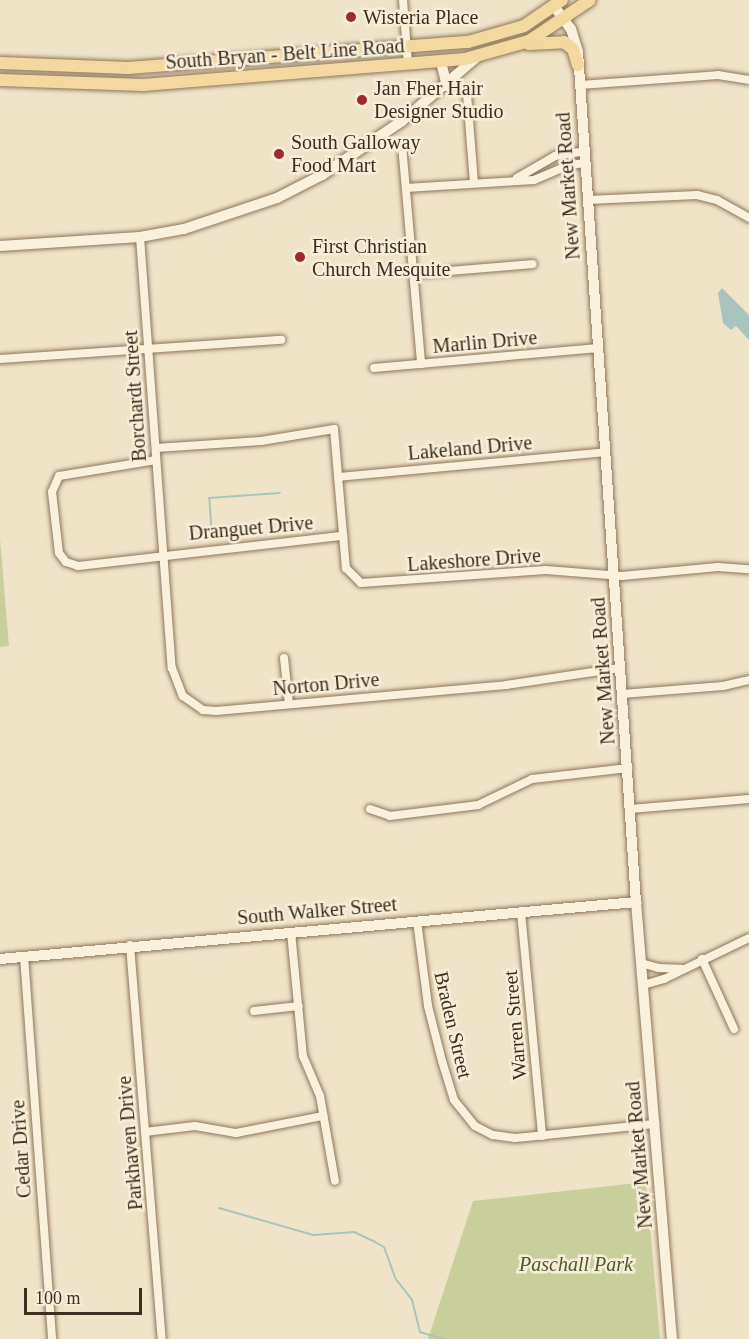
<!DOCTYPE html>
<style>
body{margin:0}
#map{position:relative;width:749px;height:1339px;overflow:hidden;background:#f0e4c8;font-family:"Times New Roman",serif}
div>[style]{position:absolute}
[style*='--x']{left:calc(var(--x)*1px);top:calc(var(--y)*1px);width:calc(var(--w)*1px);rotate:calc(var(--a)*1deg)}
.green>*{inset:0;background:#c9cf9b}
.water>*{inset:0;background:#a9c4bc}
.stream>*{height:2px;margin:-1px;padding:0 1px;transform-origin:1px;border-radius:1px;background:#a9c4bc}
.roads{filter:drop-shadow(0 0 2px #8d765c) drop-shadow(0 0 2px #8d765c)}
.minor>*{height:8px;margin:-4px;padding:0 4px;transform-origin:4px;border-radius:4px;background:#faf1dc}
.tertiary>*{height:10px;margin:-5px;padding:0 5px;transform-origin:5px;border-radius:5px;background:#faf1dc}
.secondary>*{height:10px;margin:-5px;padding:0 5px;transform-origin:5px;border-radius:5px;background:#faf1dc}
.primary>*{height:12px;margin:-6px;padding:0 6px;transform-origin:6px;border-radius:6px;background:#f3d9a0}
.dots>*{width:16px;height:16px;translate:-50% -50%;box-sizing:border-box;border:3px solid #f7eed8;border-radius:50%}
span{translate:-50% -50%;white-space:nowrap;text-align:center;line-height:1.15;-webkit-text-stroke:5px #f7eed8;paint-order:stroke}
.poi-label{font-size:20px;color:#3d2e20}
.left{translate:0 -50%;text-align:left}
.street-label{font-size:20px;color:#3d2e20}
.park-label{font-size:20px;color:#4d5a26;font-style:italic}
.scale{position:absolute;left:24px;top:1288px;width:118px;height:27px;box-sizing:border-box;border:3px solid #3d2e20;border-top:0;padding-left:8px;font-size:18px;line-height:21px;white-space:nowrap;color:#3d2e20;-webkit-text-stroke:4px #f7eed8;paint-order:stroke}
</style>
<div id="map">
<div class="green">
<i style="clip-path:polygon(0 538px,9px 646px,0 647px)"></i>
<i style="clip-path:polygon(646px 1182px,660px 1339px,428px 1339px,473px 1201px)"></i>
</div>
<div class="water">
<i style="clip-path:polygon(722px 288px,749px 315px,749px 340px,736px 326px,731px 330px,723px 323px,718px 293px)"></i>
</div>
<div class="stream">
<i style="--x:212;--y:537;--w:39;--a:-94"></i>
<i style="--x:209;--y:498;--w:71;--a:-4"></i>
<i style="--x:219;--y:1208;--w:98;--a:16"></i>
<i style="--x:313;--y:1235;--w:41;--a:-4.2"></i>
<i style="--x:354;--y:1232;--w:23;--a:25"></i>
<i style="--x:375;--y:1242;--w:10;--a:29"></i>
<i style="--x:384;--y:1247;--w:33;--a:70"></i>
<i style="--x:395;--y:1278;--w:28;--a:52"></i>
<i style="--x:412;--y:1300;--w:33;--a:76"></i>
<i style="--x:420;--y:1332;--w:24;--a:17"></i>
</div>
<div class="roads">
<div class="minor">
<i style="--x:403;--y:0;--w:64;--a:85.5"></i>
<i style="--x:580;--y:85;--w:138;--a:-4.1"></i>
<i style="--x:718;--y:75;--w:31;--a:9"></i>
<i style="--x:467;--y:94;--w:88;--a:85.5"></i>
<i style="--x:402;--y:145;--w:220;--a:85"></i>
<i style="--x:517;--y:178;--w:44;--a:-30.1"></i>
<i style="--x:555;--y:156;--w:30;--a:-9"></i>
<i style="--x:406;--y:188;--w:128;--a:-3.6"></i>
<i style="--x:534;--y:180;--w:38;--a:-23"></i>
<i style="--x:569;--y:165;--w:17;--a:-7"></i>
<i style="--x:588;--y:200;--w:109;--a:-2.6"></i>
<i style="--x:697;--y:195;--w:21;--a:14"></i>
<i style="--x:717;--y:200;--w:37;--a:29"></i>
<i style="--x:140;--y:237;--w:432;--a:85.8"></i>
<i style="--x:172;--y:668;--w:30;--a:69"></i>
<i style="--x:183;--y:696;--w:24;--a:35"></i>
<i style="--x:203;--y:710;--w:13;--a:4"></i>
<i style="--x:216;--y:711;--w:291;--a:-5.1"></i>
<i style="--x:506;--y:685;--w:115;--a:-8.5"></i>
<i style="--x:414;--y:274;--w:119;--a:-4.8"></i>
<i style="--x:0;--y:359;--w:282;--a:-3.9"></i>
<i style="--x:374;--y:368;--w:225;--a:-5.1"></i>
<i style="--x:156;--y:448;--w:105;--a:-3.8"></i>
<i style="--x:261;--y:441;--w:74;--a:-9.3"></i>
<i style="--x:334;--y:429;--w:140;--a:85.1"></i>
<i style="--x:346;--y:568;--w:21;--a:45"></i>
<i style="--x:361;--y:583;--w:185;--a:-4"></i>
<i style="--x:546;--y:570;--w:76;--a:4.5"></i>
<i style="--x:622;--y:576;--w:96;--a:-5.4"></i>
<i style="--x:718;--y:567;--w:31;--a:4"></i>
<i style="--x:156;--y:460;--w:98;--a:170.6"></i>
<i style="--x:59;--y:476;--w:17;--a:114"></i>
<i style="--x:52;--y:492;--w:61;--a:83.5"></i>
<i style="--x:59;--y:553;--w:11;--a:52"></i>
<i style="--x:66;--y:562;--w:13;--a:18"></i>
<i style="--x:78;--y:566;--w:267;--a:-6.5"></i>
<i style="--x:338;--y:477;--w:268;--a:-5.3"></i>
<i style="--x:284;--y:658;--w:46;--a:83.8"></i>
<i style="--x:622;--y:694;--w:101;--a:-4.5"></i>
<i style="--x:723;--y:686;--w:27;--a:-13"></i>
<i style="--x:370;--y:809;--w:21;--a:19"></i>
<i style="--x:390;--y:816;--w:89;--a:-7.1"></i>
<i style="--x:478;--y:805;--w:60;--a:-25.7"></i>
<i style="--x:532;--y:779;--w:97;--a:-6.5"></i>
<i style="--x:630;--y:809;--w:119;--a:-4.8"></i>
<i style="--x:521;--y:912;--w:225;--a:84.6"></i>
<i style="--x:417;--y:921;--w:86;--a:82.6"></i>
<i style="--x:428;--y:1006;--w:57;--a:75.7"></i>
<i style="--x:442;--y:1061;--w:41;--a:72.9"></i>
<i style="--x:454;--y:1100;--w:33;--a:51"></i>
<i style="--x:475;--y:1126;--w:20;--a:27"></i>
<i style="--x:493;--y:1135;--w:22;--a:8"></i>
<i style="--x:515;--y:1138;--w:141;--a:-5.7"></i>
<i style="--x:291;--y:932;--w:125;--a:84.5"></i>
<i style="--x:303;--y:1056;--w:43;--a:67"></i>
<i style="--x:320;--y:1096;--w:86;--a:80"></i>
<i style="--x:130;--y:945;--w:395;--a:85.4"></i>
<i style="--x:24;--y:956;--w:384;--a:85.8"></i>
<i style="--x:702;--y:959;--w:77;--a:65.4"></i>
<i style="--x:641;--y:963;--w:18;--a:16"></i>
<i style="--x:658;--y:968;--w:23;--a:2"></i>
<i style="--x:643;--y:985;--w:22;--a:-16"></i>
<i style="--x:664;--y:979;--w:94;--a:-25.8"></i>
<i style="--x:254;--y:1011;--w:45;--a:-6.3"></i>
<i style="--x:145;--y:1132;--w:50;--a:-6.8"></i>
<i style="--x:195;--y:1126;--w:42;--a:9.7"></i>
<i style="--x:236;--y:1133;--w:89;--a:-11.1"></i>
</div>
<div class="tertiary">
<i style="--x:554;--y:6;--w:29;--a:54"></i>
<i style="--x:571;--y:29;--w:24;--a:73"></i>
<i style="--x:578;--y:52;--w:852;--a:86.1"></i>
<i style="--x:636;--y:902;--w:438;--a:85.3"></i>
<i style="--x:0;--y:959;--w:639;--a:-5.12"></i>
</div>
<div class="secondary">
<i style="--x:441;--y:62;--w:25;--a:76"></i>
<i style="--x:0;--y:246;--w:140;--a:-3.7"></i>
<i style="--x:140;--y:237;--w:45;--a:-10.3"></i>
<i style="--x:184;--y:229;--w:98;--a:-18.4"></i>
<i style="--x:277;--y:198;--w:51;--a:-27.1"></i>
<i style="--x:322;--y:175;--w:97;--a:-34"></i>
<i style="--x:402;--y:121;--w:99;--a:-40.5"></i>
</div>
<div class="primary">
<i style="--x:529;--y:44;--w:35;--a:-3"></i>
<i style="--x:564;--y:42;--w:11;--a:38"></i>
<i style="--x:573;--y:49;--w:17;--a:73"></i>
<i style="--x:0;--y:63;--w:128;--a:2.2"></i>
<i style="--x:128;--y:68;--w:341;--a:-4.4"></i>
<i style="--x:468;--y:42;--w:58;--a:-15.9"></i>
<i style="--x:524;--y:26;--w:46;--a:-34.4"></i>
<i style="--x:0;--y:80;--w:143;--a:2"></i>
<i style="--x:143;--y:85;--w:323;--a:-4.6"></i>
<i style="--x:465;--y:59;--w:66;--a:-15.7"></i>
<i style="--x:529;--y:41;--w:73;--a:-33.9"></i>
</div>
</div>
<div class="dots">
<i style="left:351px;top:17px;background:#9e2a2b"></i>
<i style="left:362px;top:100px;background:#9e2a2b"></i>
<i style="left:279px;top:154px;background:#9e2a2b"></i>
<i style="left:300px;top:257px;background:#9e2a2b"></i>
</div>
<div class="poi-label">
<span class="left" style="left:363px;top:17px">Wisteria Place</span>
<span class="left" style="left:374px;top:100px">Jan Fher Hair<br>Designer Studio</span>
<span class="left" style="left:291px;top:154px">South Galloway<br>Food Mart</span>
<span class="left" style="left:312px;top:258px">First Christian<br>Church Mesquite</span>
</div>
<div class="street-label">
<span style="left:285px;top:54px;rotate:-4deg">South Bryan - Belt Line Road</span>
<span style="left:568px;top:186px;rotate:-94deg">New Market Road</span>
<span style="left:485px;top:342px;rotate:-5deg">Marlin Drive</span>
<span style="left:135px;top:396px;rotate:-94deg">Borchardt Street</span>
<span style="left:470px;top:448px;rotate:-5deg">Lakeland Drive</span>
<span style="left:251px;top:528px;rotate:-5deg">Dranguet Drive</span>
<span style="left:474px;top:560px;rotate:-4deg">Lakeshore Drive</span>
<span style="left:603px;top:671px;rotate:-94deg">New Market Road</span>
<span style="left:326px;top:684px;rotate:-5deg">Norton Drive</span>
<span style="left:317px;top:911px;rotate:-5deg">South Walker Street</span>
<span style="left:453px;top:1025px;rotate:77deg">Braden Street</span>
<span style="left:515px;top:1025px;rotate:-95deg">Warren Street</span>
<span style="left:130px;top:1143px;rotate:-95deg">Parkhaven Drive</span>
<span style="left:21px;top:1149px;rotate:-94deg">Cedar Drive</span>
<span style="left:639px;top:1155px;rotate:-95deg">New Market Road</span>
</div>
<div class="park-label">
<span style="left:576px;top:1264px">Paschall Park</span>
</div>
<div class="scale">100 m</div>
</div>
